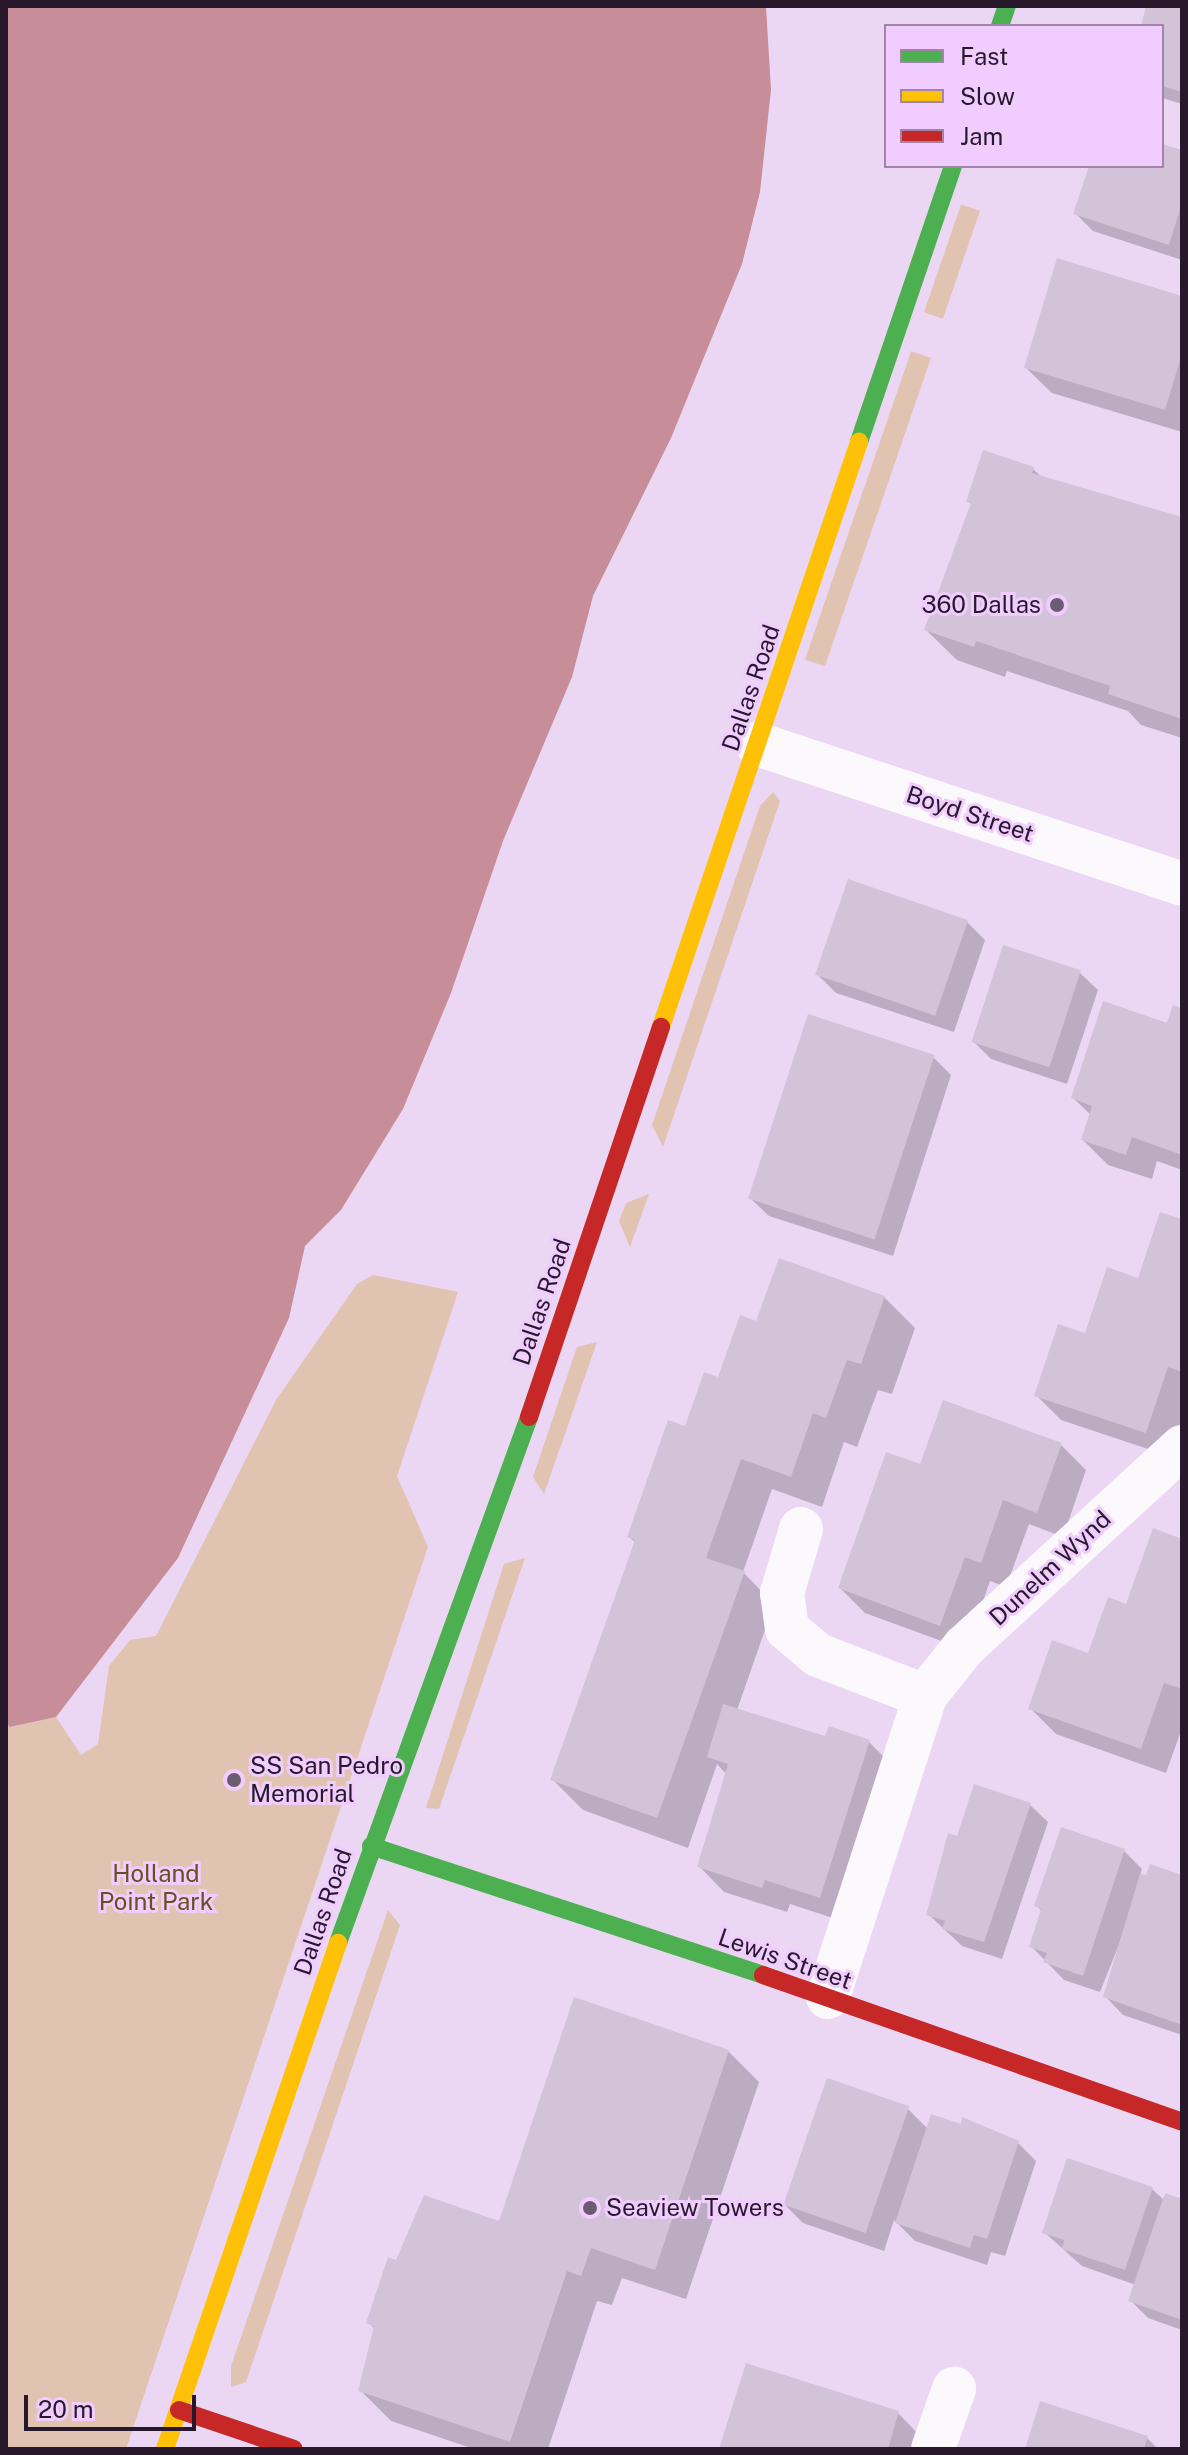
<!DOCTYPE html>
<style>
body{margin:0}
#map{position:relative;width:1188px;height:2455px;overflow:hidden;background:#ebd7f3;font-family:"Public Sans",sans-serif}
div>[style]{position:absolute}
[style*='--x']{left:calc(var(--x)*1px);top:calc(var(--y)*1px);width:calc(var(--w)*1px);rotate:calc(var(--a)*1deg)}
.green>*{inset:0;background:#e1c3b1;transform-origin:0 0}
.water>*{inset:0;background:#c78e99}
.shadow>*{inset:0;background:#0003}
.building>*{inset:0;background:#d2c3d8;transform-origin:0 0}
.street>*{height:44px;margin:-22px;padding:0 22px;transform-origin:22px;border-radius:22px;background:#fcf9fd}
.fast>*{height:18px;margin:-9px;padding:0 9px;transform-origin:9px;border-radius:9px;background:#4caf50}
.slow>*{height:18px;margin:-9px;padding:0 9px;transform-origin:9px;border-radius:9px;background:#ffc107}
.jam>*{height:18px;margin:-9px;padding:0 9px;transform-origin:9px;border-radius:9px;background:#c62828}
.dots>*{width:22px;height:22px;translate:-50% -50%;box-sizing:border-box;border:4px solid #f1ccfe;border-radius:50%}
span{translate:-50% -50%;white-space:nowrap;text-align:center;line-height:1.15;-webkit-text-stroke:6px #f1ccfe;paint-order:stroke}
.poi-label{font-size:24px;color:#27192b}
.right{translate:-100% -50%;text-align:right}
.left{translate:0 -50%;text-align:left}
.street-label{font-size:24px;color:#27192b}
.park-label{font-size:24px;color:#6a4e20}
.frame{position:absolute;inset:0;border:8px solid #27192b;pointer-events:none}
.legend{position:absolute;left:884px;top:24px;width:280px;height:144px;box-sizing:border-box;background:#f1ccfe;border:2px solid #a084aa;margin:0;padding:10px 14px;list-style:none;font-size:24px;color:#27192b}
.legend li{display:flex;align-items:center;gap:16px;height:40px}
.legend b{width:40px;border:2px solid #a084aa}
.scale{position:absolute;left:24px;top:2395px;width:172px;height:36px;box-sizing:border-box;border:4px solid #27192b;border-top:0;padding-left:10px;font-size:24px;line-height:28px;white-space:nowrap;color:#27192b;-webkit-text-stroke:6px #f1ccfe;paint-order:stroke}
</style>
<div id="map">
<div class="green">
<i style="left:980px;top:211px;width:114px;height:20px;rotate:109deg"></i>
<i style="left:931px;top:358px;width:326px;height:21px;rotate:109deg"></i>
<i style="clip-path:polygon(773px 792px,780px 801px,663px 1147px,652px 1125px,760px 806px)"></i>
<i style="clip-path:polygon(649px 1194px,630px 1247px,619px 1221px,626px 1203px)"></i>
<i style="clip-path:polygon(373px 1275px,458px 1292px,397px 1476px,428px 1547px,126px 2449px,6px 2449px,6px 1723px,11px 1727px,56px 1717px,81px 1755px,98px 1744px,109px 1666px,130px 1640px,156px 1636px,276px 1400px,357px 1284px)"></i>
<i style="clip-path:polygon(597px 1342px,544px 1494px,533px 1477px,577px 1347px)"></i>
<i style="clip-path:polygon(525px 1558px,439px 1809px,426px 1808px,504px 1564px)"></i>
<i style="clip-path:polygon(388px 1910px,400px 1925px,246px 2382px,231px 2387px,231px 2366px)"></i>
</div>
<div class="water">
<i style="clip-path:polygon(6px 6px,766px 6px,771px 90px,760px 192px,742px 264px,671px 438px,593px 596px,572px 677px,503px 841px,451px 993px,403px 1109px,341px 1210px,305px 1246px,289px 1318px,178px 1558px,56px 1717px,10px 1727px,6px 1723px)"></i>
</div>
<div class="shadow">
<i style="clip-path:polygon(1149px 6px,1182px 6px,1182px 104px,1162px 98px,1162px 26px,1143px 26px)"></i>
<i style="clip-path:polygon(1162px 146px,1182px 152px,1182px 260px,1093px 231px,1075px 213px,1091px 166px,1162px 166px)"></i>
<i style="clip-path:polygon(1182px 298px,1182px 432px,1052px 393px,1026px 368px)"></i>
<i style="clip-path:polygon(1033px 469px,1044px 479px,1182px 519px,1182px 738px,1141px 725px,1128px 711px,1007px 671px,1005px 677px,957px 660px,926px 630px,972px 505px,968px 501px)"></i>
<i style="clip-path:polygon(967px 922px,985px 940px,954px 1032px,836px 993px,818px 975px)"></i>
<i style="clip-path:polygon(1080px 973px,1098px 990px,1067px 1084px,991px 1059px,973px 1041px)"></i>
<i style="clip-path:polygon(1182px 1010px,1182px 1170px,1157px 1161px,1152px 1179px,1108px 1165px,1083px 1140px,1091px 1115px,1073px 1098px)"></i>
<i style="clip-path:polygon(933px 1057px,951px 1075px,893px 1256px,769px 1216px,751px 1199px)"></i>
<i style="clip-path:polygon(1182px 1221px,1182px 1426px,1172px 1457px,1061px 1420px,1036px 1395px,1139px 1280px)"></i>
<i style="clip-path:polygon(884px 1297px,915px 1328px,892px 1394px,878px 1390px,857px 1447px,844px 1442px,822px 1507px,772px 1489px,743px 1572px,774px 1604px,737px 1710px,826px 1739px,869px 1742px,894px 1767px,845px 1922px,790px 1904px,787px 1912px,724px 1892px,699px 1866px,727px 1775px,717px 1764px,688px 1848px,583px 1810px,552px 1779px,636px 1543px,629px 1537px,686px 1429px,757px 1324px)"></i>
<i style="clip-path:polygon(1061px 1445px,1086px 1470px,1063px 1537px,1029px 1524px,1006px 1587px,990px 1581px,966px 1650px,865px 1613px,840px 1588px,921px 1467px)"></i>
<i style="clip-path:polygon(1182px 1541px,1182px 1728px,1166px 1773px,1056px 1734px,1030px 1708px,1089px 1655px)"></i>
<i style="clip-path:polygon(1030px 1805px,1048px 1822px,1002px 1959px,962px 1946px,928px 1914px,958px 1839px)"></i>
<i style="clip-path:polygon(1124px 1851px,1142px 1869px,1140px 1876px,1182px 1877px,1182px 2035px,1123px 2015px,1106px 1997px,1124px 1932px,1100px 1992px,1064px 1980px,1031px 1946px,1042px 1912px,1037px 1906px)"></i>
<i style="clip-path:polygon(728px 2051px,759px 2082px,686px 2299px,622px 2278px,612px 2305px,597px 2301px,548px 2449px,474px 2449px,391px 2421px,360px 2390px,375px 2329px,368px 2322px,397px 2263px,500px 2223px)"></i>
<i style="clip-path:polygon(828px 2080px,908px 2109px,928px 2129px,962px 2126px,1018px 2143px,1036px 2161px,1005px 2256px,991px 2252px,987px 2265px,915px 2241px,894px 2220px,884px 2251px,803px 2223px,785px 2205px)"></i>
<i style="clip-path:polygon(1152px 2189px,1165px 2201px,1182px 2201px,1182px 2330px,1148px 2318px,1130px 2300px,1136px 2285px,1082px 2266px,1044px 2232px)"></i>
<i style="clip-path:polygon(898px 2413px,923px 2439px,920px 2449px,722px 2449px)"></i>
<i style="clip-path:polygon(1147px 2438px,1158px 2449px,1027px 2449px)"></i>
</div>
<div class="building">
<i style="clip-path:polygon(1146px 6px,1182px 6px,1182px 92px,1162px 86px,1162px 26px,1141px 26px)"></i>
<i style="clip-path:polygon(1162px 144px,1182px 150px,1182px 203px,1169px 245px,1073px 214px,1089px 166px,1162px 166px)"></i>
<i style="clip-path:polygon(1057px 258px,1182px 296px,1182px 354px,1165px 410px,1024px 368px)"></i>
<i style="clip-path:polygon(983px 450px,1034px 467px,1032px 473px,1182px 517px,1182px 719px,1108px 694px,1110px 686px,976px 641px,974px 647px,924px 630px,971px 503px,966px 502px)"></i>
<i style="left:848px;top:879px;width:127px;height:101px;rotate:19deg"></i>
<i style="left:1003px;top:945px;width:82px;height:102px;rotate:18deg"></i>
<i style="clip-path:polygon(1103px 1001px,1167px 1023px,1173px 1005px,1182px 1008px,1182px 1155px,1132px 1137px,1126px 1155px,1081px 1140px,1092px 1106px,1071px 1098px)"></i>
<i style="left:808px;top:1014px;width:133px;height:194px;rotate:18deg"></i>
<i style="clip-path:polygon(1160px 1212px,1182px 1219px,1182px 1372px,1168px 1367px,1146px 1433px,1034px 1396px,1058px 1324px,1085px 1333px,1107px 1267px,1138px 1278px)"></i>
<i style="clip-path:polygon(779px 1258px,885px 1296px,861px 1364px,847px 1360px,826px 1418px,813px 1413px,791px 1477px,741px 1459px,706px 1558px,745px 1571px,657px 1818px,550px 1780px,635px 1540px,627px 1537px,668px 1420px,685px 1426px,704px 1372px,718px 1377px,740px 1315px,756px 1321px)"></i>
<i style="clip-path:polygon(943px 1400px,1062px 1443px,1037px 1513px,1003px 1500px,981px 1563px,965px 1557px,940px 1626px,838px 1588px,886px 1452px,920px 1464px)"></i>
<i style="clip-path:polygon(1153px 1528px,1182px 1539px,1182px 1689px,1164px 1683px,1141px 1749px,1028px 1709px,1052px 1640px,1088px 1653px,1108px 1597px,1126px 1604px)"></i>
<i style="clip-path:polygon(723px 1704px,825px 1736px,829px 1726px,870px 1740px,820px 1898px,765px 1880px,762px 1888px,697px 1867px,728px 1764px,707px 1757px)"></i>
<i style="clip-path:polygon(974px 1784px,1031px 1803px,984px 1942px,942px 1929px,945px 1921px,926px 1915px,948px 1833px,957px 1836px)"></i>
<i style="clip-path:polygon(1061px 1827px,1125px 1849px,1083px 1976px,1043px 1962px,1047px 1953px,1029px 1947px,1041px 1909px,1034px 1906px)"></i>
<i style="clip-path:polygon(1150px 1864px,1182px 1875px,1182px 2025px,1103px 1997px,1140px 1874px,1146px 1875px)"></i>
<i style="clip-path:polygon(574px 1997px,729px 2050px,655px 2270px,591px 2248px,581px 2276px,567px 2271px,510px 2442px,358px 2391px,374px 2326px,366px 2323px,388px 2257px,396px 2260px,424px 2195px,499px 2221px)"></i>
<i style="left:827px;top:2078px;width:87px;height:134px;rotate:19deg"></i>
<i style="clip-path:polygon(931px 2114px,961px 2124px,962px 2117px,1019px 2141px,987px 2239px,974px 2235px,970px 2248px,895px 2223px)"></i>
<i style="clip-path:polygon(1067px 2158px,1153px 2187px,1125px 2270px,1062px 2249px,1064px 2240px,1042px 2233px)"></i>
<i style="clip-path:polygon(1165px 2193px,1182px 2199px,1182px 2320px,1128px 2301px)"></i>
<i style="clip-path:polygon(746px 2363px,899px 2411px,888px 2449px,719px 2449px)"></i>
<i style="clip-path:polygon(1040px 2401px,1148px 2436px,1144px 2449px,1025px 2449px)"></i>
</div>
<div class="street">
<i style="--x:757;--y:744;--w:447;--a:18.2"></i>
<i style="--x:801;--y:1529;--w:67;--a:106.5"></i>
<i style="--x:782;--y:1593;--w:36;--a:82"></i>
<i style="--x:787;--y:1629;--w:40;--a:40"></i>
<i style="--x:818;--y:1655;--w:115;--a:21"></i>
<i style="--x:828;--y:1997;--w:316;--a:-72.1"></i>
<i style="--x:925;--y:1696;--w:63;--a:-51.5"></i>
<i style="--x:964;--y:1647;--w:296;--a:-42.5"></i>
<i style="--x:933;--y:2449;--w:64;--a:-70.7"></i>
</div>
<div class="fast">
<i style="--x:1000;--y:26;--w:21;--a:-71"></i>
<i style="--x:859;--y:442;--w:292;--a:-71.2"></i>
<i style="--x:371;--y:1846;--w:413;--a:18.2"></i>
<i style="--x:338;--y:1943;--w:560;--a:-70.04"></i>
</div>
<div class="slow">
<i style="--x:661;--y:1027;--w:618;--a:-71.3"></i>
<i style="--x:165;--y:2449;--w:535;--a:-71.12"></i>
</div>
<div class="jam">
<i style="--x:529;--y:1417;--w:412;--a:-71.3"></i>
<i style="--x:763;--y:1975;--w:444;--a:19.3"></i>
<i style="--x:179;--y:2410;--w:121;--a:18.7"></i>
</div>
<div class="dots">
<i style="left:1057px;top:605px;background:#6c5c71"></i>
<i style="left:234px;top:1780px;background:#6c5c71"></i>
<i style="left:590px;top:2208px;background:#6c5c71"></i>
</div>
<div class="poi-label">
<span class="right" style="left:1041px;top:605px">360 Dallas</span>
<span class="left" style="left:250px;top:1780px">SS San Pedro<br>Memorial</span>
<span class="left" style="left:606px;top:2208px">Seaview Towers</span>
</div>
<div class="street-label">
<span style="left:751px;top:688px;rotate:-71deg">Dallas Road</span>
<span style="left:970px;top:814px;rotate:18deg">Boyd Street</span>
<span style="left:542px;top:1302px;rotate:-71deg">Dallas Road</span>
<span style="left:1050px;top:1568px;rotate:-43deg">Dunelm Wynd</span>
<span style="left:323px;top:1912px;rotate:-71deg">Dallas Road</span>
<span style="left:785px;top:1959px;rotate:19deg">Lewis Street</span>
</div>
<div class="park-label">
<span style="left:156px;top:1888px">Holland<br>Point Park</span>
</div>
<div class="frame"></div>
<ul class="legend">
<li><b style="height:10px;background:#4caf50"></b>Fast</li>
<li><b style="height:10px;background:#ffc107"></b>Slow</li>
<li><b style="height:10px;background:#c62828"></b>Jam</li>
</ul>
<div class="scale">20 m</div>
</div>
